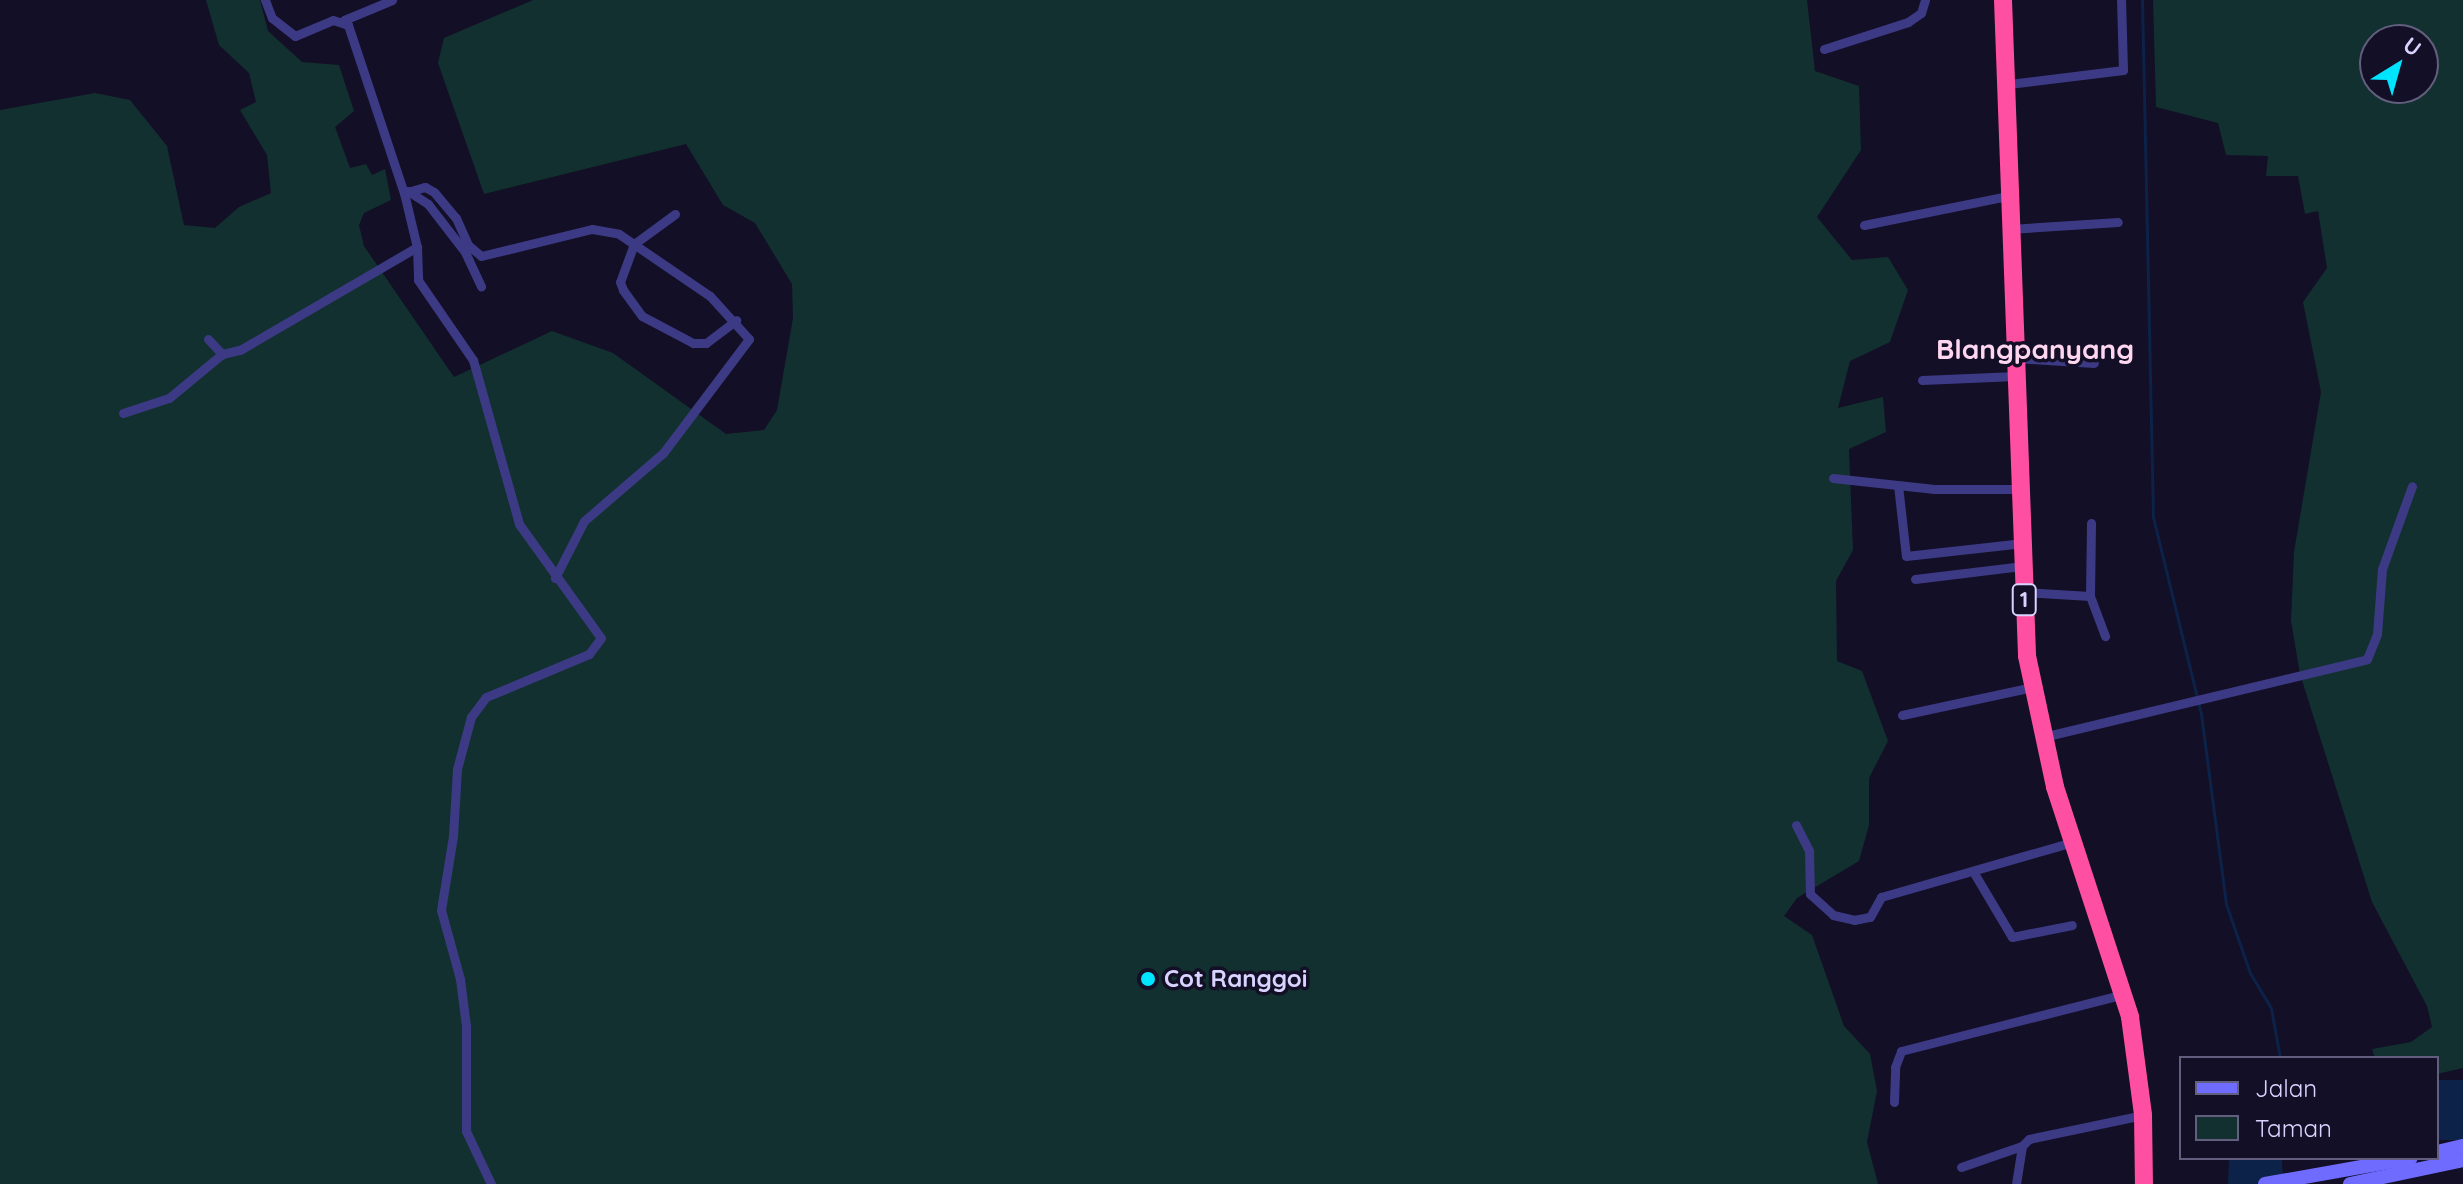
<!DOCTYPE html>
<style>
body{margin:0}
#map{position:relative;width:2463px;height:1184px;overflow:hidden;background:#130f26;font-family:Quicksand,sans-serif}
div>[style]{position:absolute}
[style*='--x']{left:calc(var(--x)*1px);top:calc(var(--y)*1px);width:calc(var(--w)*1px);rotate:calc(var(--a)*1deg)}
.green>*{inset:0;background:#12302f}
.water>*{inset:0;background:#0c2248;transform-origin:0 0}
.stream>*{height:3px;margin:-1.5px;padding:0 1.5px;transform-origin:1.5px;border-radius:1.5px;background:#0c2248}
.street>*{height:9px;margin:-4.5px;padding:0 4.5px;transform-origin:4.5px;border-radius:4.5px;background:#3d3a85}
.secondary>*{height:14px;margin:-7px;padding:0 7px;transform-origin:7px;border-radius:7px;background:#6f6bff}
.highway>*{height:18px;margin:-9px;padding:0 9px;transform-origin:9px;border-radius:9px;background:#ff4fa3}
.dots>*{width:22px;height:22px;translate:-50% -50%;box-sizing:border-box;border:4px solid #130f26;border-radius:50%}
span{translate:-50% -50%;white-space:nowrap;text-align:center;line-height:1.15;-webkit-text-stroke:7px #130f26;paint-order:stroke}
.shield-label span{padding:2px 6px;background:#130f26;border:2px solid;border-radius:6px;-webkit-text-stroke-width:0}
.shield-label{font-size:22px;color:#d9d4ff;font-weight:700}
.poi-label{font-size:24px;color:#d9d4ff;font-weight:700}
.left{translate:0 -50%;text-align:left}
.quarter-label{font-size:28px;color:#ffd6f0;font-weight:700}
.legend{position:absolute;left:2179px;top:1056px;width:260px;height:104px;box-sizing:border-box;background:#130f26;border:2px solid #625e7d;margin:0;padding:10px 14px;list-style:none;font-size:24px;color:#d9d4ff}
.legend li{display:flex;align-items:center;gap:16px;height:40px}
.legend b{width:40px;border:2px solid #625e7d}
.north{position:absolute;left:2359px;top:24px;width:80px;height:80px;box-sizing:border-box;background:#130f26;border:2px solid #625e7d;border-radius:50%;rotate:37deg;font-size:22px;font-weight:700;line-height:32px;text-align:center;color:#d9d4ff}
.north::after{content:'';display:block;margin:auto;width:28px;height:36px;background:#00e5ff;clip-path:polygon(50% 0,100% 100%,50% 72%,0 100%)}
</style>
<div id="map">
<div class="green">
<i style="clip-path:polygon(206px 0,260px 0,268px 31px,302px 62px,339px 65px,354px 111px,335px 127px,350px 168px,366px 164px,372px 175px,385px 169px,391px 200px,364px 213px,359px 225px,364px 246px,454px 377px,552px 331px,613px 353px,726px 434px,764px 430px,777px 410px,793px 318px,792px 284px,755px 223px,723px 205px,686px 144px,484px 194px,438px 63px,444px 38px,533px 0,1807px 0,1815px 71px,1859px 86px,1861px 150px,1817px 217px,1852px 260px,1888px 257px,1908px 290px,1890px 342px,1850px 361px,1838px 408px,1883px 397px,1886px 432px,1849px 449px,1853px 550px,1836px 581px,1837px 661px,1862px 671px,1888px 741px,1869px 778px,1869px 825px,1859px 861px,1797px 898px,1784px 916px,1812px 935px,1844px 1026px,1870px 1054px,1877px 1091px,1867px 1142px,1878px 1184px,0 1184px,0 110px,95px 93px,130px 100px,167px 146px,184px 225px,215px 228px,239px 207px,271px 193px,267px 155px,240px 110px,256px 102px,249px 73px,219px 45px)"></i>
<i style="clip-path:polygon(evenodd,2153px 0,2463px 0,2463px 1068px,2437px 1074px,2437px 1058px,2375px 1058px,2372px 1049px,2411px 1042px,2432px 1027px,2427px 1006px,2372px 902px,2300px 674px,2291px 621px,2294px 552px,2321px 392px,2303px 302px,2327px 268px,2318px 211px,2305px 214px,2298px 176px,2266px 176px,2268px 156px,2226px 155px,2218px 123px,2156px 107px,2153px 0,2375px 40px,2423px 40px,2423px 88px,2375px 88px,2375px 40px)"></i>
</div>
<div class="water">
<i style="left:2463px;top:1080px;width:60px;height:27px;rotate:90deg"></i>
<i style="clip-path:polygon(2229px 1158px,2293px 1158px,2282px 1160px,2283px 1184px,2228px 1184px)"></i>
</div>
<div class="stream">
<i style="--x:2142;--y:0;--w:517;--a:88.78"></i>
<i style="--x:2153;--y:517;--w:203;--a:76.3"></i>
<i style="--x:2201;--y:714;--w:192;--a:82.5"></i>
<i style="--x:2226;--y:904;--w:73;--a:70.8"></i>
<i style="--x:2250;--y:973;--w:41;--a:59"></i>
<i style="--x:2271;--y:1008;--w:51;--a:79.8"></i>
</div>
<div class="street">
<i style="--x:265;--y:0;--w:19;--a:69"></i>
<i style="--x:272;--y:18;--w:29;--a:38"></i>
<i style="--x:295;--y:36;--w:41;--a:-22.8"></i>
<i style="--x:333;--y:20;--w:16;--a:18"></i>
<i style="--x:348;--y:25;--w:177;--a:71.6"></i>
<i style="--x:404;--y:193;--w:56;--a:76.5"></i>
<i style="--x:417;--y:247;--w:33;--a:88"></i>
<i style="--x:418;--y:280;--w:97;--a:55.5"></i>
<i style="--x:473;--y:360;--w:170;--a:74.3"></i>
<i style="--x:519;--y:524;--w:140;--a:54.3"></i>
<i style="--x:601;--y:638;--w:20;--a:127"></i>
<i style="--x:589;--y:654;--w:112;--a:157.3"></i>
<i style="--x:486;--y:697;--w:25;--a:127"></i>
<i style="--x:471;--y:717;--w:54;--a:105.1"></i>
<i style="--x:457;--y:769;--w:67;--a:93.4"></i>
<i style="--x:453;--y:836;--w:75;--a:99.2"></i>
<i style="--x:441;--y:910;--w:72;--a:74.6"></i>
<i style="--x:460;--y:979;--w:47;--a:82.7"></i>
<i style="--x:466;--y:1026;--w:105;--a:90"></i>
<i style="--x:466;--y:1131;--w:59;--a:64.7"></i>
<i style="--x:344;--y:20;--w:52;--a:-22.6"></i>
<i style="--x:1824;--y:49;--w:88;--a:-17.8"></i>
<i style="--x:1908;--y:22;--w:16;--a:-35"></i>
<i style="--x:1921;--y:13;--w:14;--a:-73"></i>
<i style="--x:2009;--y:84;--w:115;--a:-7"></i>
<i style="--x:2123;--y:70;--w:70;--a:-91.6"></i>
<i style="--x:408;--y:191;--w:24;--a:33"></i>
<i style="--x:428;--y:204;--w:61;--a:52.4"></i>
<i style="--x:465;--y:252;--w:38;--a:65"></i>
<i style="--x:404;--y:193;--w:22;--a:-16"></i>
<i style="--x:425;--y:187;--w:10;--a:29"></i>
<i style="--x:434;--y:192;--w:34;--a:50"></i>
<i style="--x:456;--y:218;--w:30;--a:66"></i>
<i style="--x:468;--y:245;--w:17;--a:40"></i>
<i style="--x:481;--y:256;--w:114;--a:-13.7"></i>
<i style="--x:592;--y:229;--w:27;--a:10"></i>
<i style="--x:619;--y:234;--w:110;--a:34.3"></i>
<i style="--x:710;--y:296;--w:58;--a:47.8"></i>
<i style="--x:749;--y:339;--w:143;--a:127"></i>
<i style="--x:663;--y:453;--w:104;--a:139.3"></i>
<i style="--x:584;--y:521;--w:64;--a:117"></i>
<i style="--x:675;--y:214;--w:51;--a:143.8"></i>
<i style="--x:634;--y:244;--w:40;--a:110.2"></i>
<i style="--x:620;--y:282;--w:9;--a:69"></i>
<i style="--x:623;--y:290;--w:32;--a:54"></i>
<i style="--x:642;--y:316;--w:58;--a:27.9"></i>
<i style="--x:693;--y:343;--w:13;--a:0"></i>
<i style="--x:706;--y:343;--w:38;--a:-37"></i>
<i style="--x:1864;--y:225;--w:147;--a:-11.4"></i>
<i style="--x:2010;--y:229;--w:108;--a:-3.7"></i>
<i style="--x:208;--y:339;--w:21;--a:47"></i>
<i style="--x:222;--y:354;--w:18;--a:-13"></i>
<i style="--x:240;--y:350;--w:205;--a:-30.2"></i>
<i style="--x:2015;--y:358;--w:79;--a:3.6"></i>
<i style="--x:1922;--y:380;--w:94;--a:-2.4"></i>
<i style="--x:123;--y:413;--w:48;--a:-18.1"></i>
<i style="--x:169;--y:398;--w:69;--a:-39.7"></i>
<i style="--x:1833;--y:478;--w:102;--a:6.2"></i>
<i style="--x:1934;--y:489;--w:87;--a:0"></i>
<i style="--x:1898;--y:485;--w:71;--a:83.6"></i>
<i style="--x:1906;--y:556;--w:118;--a:-6.3"></i>
<i style="--x:1915;--y:579;--w:109;--a:-6.9"></i>
<i style="--x:2024;--y:592;--w:66;--a:3.5"></i>
<i style="--x:2090;--y:596;--w:43;--a:69.4"></i>
<i style="--x:2090;--y:596;--w:73;--a:-89.2"></i>
<i style="--x:1902;--y:715;--w:134;--a:-12.1"></i>
<i style="--x:2043;--y:737;--w:333;--a:-13.5"></i>
<i style="--x:2367;--y:659;--w:27;--a:-68"></i>
<i style="--x:2377;--y:634;--w:65;--a:-85.6"></i>
<i style="--x:2382;--y:569;--w:88;--a:-70.1"></i>
<i style="--x:1796;--y:825;--w:29;--a:63"></i>
<i style="--x:1809;--y:851;--w:43;--a:88.7"></i>
<i style="--x:1810;--y:894;--w:31;--a:42"></i>
<i style="--x:1833;--y:915;--w:22;--a:13"></i>
<i style="--x:1854;--y:920;--w:16;--a:-11"></i>
<i style="--x:1870;--y:917;--w:23;--a:-61"></i>
<i style="--x:1881;--y:897;--w:200;--a:-16"></i>
<i style="--x:1974;--y:873;--w:74;--a:59.3"></i>
<i style="--x:2012;--y:937;--w:61;--a:-11.3"></i>
<i style="--x:1894;--y:1102;--w:35;--a:-88"></i>
<i style="--x:1895;--y:1067;--w:17;--a:-69"></i>
<i style="--x:1901;--y:1051;--w:230;--a:-14.3"></i>
<i style="--x:1961;--y:1167;--w:65;--a:-19"></i>
<i style="--x:2016;--y:1184;--w:38;--a:-81"></i>
<i style="--x:2022;--y:1146;--w:10;--a:-45"></i>
<i style="--x:2029;--y:1139;--w:116;--a:-11.9"></i>
</div>
<div class="secondary">
<i style="--x:2437;--y:1152;--w:27;--a:-13"></i>
<i style="--x:2265;--y:1184;--w:148;--a:-10.1"></i>
<i style="--x:2350;--y:1184;--w:116;--a:-12"></i>
</div>
<div class="highway">
<i style="--x:2003;--y:0;--w:656;--a:87.9"></i>
<i style="--x:2027;--y:656;--w:134;--a:77.9"></i>
<i style="--x:2055;--y:787;--w:242;--a:71.9"></i>
<i style="--x:2130;--y:1017;--w:99;--a:82.4"></i>
<i style="--x:2143;--y:1115;--w:69;--a:89.2"></i>
</div>
<div class="dots">
<i style="left:1148px;top:979px;background:#00e5ff"></i>
</div>
<div class="shield-label">
<span style="left:2024px;top:600px">1</span>
</div>
<div class="poi-label">
<span class="left" style="left:1164px;top:979px">Cot Ranggoi</span>
</div>
<div class="quarter-label">
<span style="left:2035px;top:349px">Blangpanyang</span>
</div>
<ul class="legend">
<li><b style="height:10px;background:#6f6bff"></b>Jalan</li>
<li><b style="height:22px;background:#12302f"></b>Taman</li>
</ul>
<div class="north">U</div>
</div>
